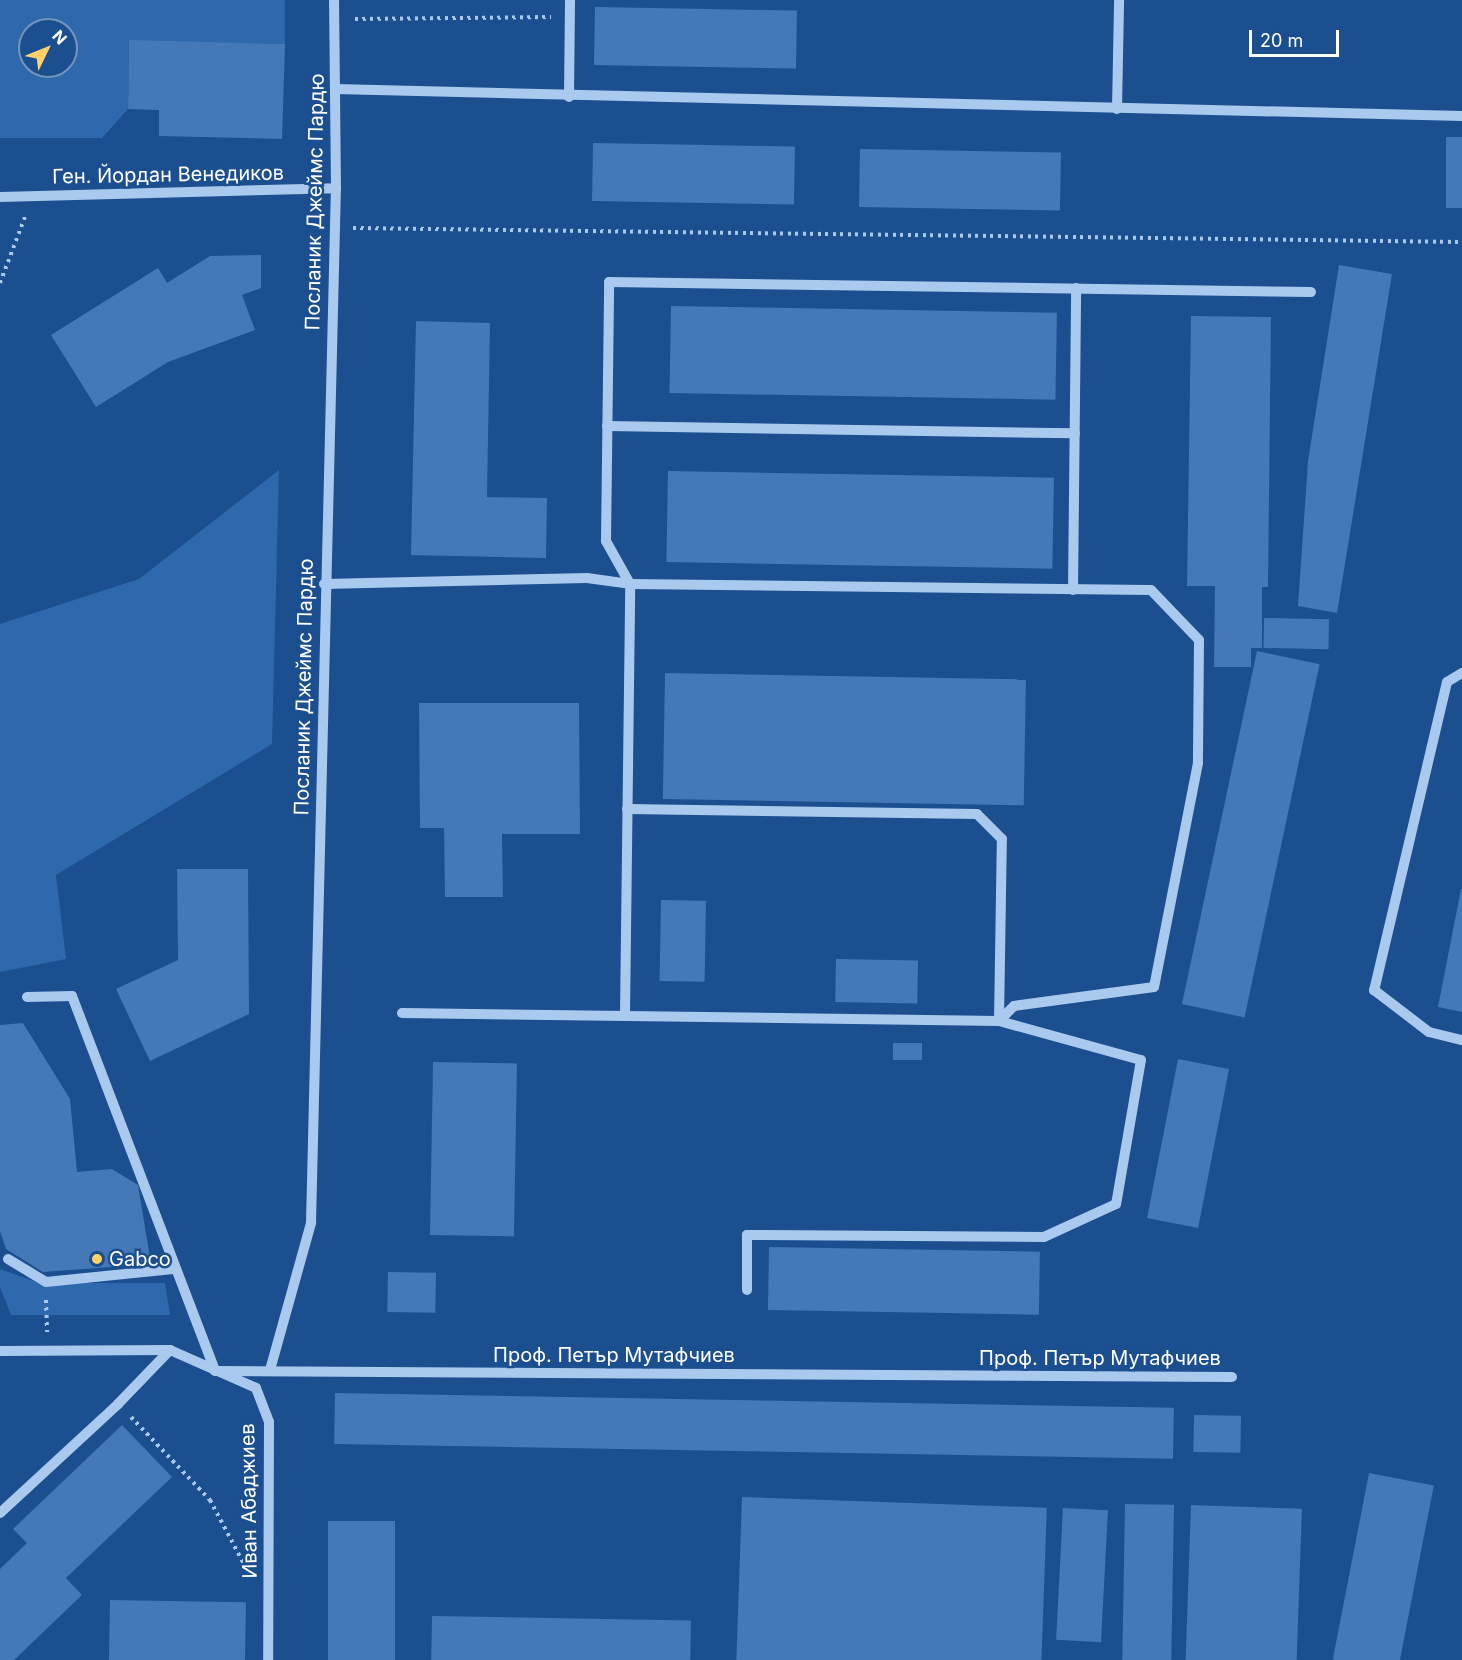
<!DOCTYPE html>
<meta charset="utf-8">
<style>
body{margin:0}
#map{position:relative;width:1462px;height:1660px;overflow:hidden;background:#1b4f8f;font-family:Inter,sans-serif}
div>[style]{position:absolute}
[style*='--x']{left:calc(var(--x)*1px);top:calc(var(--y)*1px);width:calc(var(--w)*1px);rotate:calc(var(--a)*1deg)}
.green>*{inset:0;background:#2e69ad}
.building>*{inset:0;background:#4478b7;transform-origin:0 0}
.path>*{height:4px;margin-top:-2px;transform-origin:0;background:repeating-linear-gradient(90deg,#a9c9ee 0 3px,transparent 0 7.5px)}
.minor>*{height:10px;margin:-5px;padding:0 5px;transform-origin:5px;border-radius:5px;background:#a9c9ee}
.dots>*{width:16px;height:16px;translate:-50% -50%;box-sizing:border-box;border:3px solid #1b4f8f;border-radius:50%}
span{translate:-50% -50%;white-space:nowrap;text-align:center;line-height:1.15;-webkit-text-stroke:5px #1b4f8f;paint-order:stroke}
.street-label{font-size:20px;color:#fff}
.poi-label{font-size:20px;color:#fff}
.left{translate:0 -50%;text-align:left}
.north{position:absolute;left:18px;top:18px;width:60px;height:60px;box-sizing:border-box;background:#1b4f8f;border:2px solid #7695bc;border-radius:50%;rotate:47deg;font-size:16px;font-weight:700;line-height:24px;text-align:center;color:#fff}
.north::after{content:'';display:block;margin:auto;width:21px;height:27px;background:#ffd166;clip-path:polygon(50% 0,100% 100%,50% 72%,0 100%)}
.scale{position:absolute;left:1249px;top:30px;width:90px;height:27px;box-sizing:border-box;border:3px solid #fff;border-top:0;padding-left:8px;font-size:18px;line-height:21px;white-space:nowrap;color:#fff;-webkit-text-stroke:4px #1b4f8f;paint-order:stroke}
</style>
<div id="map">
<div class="green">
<i style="clip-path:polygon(evenodd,0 0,285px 0,285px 44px,129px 41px,128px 109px,102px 138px,0 138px,0 0,30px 30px,66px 30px,66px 66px,30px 66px,30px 30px)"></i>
<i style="clip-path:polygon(279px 470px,272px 744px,56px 875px,66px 959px,0 972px,0 624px,139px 579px)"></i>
<i style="clip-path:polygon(0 1269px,39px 1283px,165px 1283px,170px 1315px,11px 1315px,0 1287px)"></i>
</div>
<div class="building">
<i style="left:595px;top:7px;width:202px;height:58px;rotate:1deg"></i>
<i style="clip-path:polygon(129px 40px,285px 44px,282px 139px,159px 136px,159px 110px,128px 109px)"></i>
<i style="left:1446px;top:137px;width:16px;height:71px"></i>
<i style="left:593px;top:143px;width:202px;height:58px;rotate:1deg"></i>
<i style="left:860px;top:149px;width:201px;height:58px;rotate:1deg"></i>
<i style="clip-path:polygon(261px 255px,261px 288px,242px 295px,255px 330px,168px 362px,96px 407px,51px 335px,158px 268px,167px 283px,210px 256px)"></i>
<i style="clip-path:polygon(1339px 265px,1392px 274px,1337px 613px,1298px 606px,1308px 461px)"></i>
<i style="left:671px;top:306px;width:386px;height:87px;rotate:1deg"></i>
<i style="clip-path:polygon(1191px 316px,1271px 317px,1268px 587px,1262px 587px,1262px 648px,1251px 648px,1251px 667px,1214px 667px,1215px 586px,1187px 586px)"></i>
<i style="clip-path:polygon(416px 321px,490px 323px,487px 497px,547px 498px,546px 558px,411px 555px)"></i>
<i style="left:668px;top:471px;width:386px;height:91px;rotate:1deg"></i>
<i style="left:1264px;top:618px;width:65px;height:30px;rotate:1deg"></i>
<i style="left:1257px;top:651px;width:64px;height:361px;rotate:12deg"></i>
<i style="left:665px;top:673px;width:361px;height:126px;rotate:1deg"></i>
<i style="clip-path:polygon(419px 703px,579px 703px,580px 834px,502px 834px,503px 897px,445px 897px,444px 828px,420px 828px)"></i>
<i style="clip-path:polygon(177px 869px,248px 869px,249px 1014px,150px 1061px,116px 989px,178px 960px)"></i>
<i style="clip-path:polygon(1461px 889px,1462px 889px,1462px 1012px,1438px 1007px)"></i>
<i style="left:661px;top:900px;width:45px;height:81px;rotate:1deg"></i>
<i style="left:836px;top:959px;width:82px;height:43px;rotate:1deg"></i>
<i style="clip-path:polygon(23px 1023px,70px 1099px,77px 1172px,112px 1169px,138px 1185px,151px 1264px,43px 1272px,6px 1249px,0 1231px,0 1025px)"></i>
<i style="left:893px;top:1043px;width:29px;height:17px"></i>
<i style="left:1178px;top:1059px;width:52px;height:162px;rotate:11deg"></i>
<i style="left:433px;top:1062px;width:84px;height:173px;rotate:1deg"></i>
<i style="left:769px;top:1247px;width:271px;height:63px;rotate:1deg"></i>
<i style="left:388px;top:1272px;width:48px;height:40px;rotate:1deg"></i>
<i style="left:335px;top:1393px;width:839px;height:51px;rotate:1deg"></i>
<i style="left:1194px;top:1415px;width:47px;height:37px;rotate:1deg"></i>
<i style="clip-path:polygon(122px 1425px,172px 1477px,66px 1578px,82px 1595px,14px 1660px,0 1660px,0 1569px,27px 1543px,13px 1529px)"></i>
<i style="left:1369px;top:1473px;width:66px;height:190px;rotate:11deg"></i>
<i style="left:742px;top:1497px;width:305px;height:163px;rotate:2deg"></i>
<i style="left:1125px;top:1504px;width:49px;height:156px;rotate:1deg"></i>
<i style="left:1191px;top:1505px;width:111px;height:155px;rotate:2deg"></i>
<i style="left:1063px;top:1508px;width:45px;height:132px;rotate:3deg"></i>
<i style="left:395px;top:1521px;width:139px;height:67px;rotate:90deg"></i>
<i style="left:110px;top:1600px;width:136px;height:60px;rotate:1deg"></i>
<i style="left:432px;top:1616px;width:259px;height:44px;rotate:1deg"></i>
</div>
<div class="path">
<i style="--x:355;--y:19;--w:196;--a:-0.6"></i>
<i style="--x:353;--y:228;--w:1109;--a:0.72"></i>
<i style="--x:0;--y:283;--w:71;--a:-69.3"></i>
<i style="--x:46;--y:1300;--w:32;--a:88"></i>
<i style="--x:131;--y:1417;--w:115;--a:46.4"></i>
<i style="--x:210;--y:1500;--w:79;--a:62.1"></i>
</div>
<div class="minor">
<i style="--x:335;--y:89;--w:1127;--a:1.37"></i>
<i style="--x:569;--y:97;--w:97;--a:-89.4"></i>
<i style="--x:1117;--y:109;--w:109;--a:-88.9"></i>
<i style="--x:0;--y:197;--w:336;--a:-1.5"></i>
<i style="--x:607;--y:426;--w:468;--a:0.9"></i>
<i style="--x:324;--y:584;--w:263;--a:-1.3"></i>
<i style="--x:587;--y:578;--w:43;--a:7.9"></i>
<i style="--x:630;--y:584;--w:521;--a:0.66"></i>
<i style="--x:1151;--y:590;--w:69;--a:46.2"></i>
<i style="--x:1199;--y:640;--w:123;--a:90.5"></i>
<i style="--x:1198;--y:763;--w:228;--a:101.1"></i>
<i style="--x:1154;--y:987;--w:141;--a:172.3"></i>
<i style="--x:1014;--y:1006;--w:21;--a:135"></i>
<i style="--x:999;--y:1021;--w:147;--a:15.4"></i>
<i style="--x:1141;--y:1060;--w:146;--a:99.8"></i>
<i style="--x:1116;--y:1204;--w:79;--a:155.4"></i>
<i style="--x:1044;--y:1237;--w:297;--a:-179.6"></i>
<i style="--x:747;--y:1235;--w:55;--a:90"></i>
<i style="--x:1073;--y:590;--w:302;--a:-89.4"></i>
<i style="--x:1462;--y:673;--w:17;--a:149"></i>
<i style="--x:1447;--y:682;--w:317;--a:103.3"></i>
<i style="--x:1374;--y:990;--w:69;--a:37.4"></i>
<i style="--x:1429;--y:1032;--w:34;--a:14"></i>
<i style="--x:27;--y:997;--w:45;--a:-1.3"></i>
<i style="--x:72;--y:996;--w:401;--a:69.1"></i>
<i style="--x:402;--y:1013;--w:597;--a:0.77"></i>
<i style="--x:999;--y:1021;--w:182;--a:-89.1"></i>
<i style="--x:1002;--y:839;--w:35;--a:-135"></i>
<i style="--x:977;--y:814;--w:350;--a:-179.2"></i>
<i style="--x:625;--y:1015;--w:431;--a:-89.3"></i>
<i style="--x:630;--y:584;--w:49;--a:-119.2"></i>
<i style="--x:606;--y:541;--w:259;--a:-89.3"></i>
<i style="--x:609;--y:282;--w:702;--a:0.82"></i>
<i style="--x:8;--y:1259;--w:44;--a:31.2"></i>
<i style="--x:46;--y:1282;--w:130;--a:-5.8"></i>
<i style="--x:0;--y:1351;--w:170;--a:-0.3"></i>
<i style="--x:170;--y:1350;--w:94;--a:23.8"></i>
<i style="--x:256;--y:1388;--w:36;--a:69"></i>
<i style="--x:269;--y:1422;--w:238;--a:90.2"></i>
<i style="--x:270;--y:1370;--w:153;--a:-74.4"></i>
<i style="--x:311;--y:1223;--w:1035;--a:-88.62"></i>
<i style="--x:336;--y:188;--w:188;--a:-90.6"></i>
<i style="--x:215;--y:1371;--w:1017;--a:0.34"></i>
<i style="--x:0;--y:1513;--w:161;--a:-42.7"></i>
<i style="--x:118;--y:1404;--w:75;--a:-46.1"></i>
</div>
<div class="dots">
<i style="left:97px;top:1259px;background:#ffd166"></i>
</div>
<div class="street-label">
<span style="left:168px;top:175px;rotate:-1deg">Ген. Йордан Венедиков</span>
<span style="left:315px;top:202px;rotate:-89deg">Посланик Джеймс Пардю</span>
<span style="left:304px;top:687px;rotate:-89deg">Посланик Джеймс Пардю</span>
<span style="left:614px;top:1355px">Проф. Петър Мутафчиев</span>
<span style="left:1100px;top:1358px">Проф. Петър Мутафчиев</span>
<span style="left:249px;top:1501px;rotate:-91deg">Иван Абаджиев</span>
</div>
<div class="poi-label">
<span class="left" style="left:109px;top:1259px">Gabco</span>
</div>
<div class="north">N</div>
<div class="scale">20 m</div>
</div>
